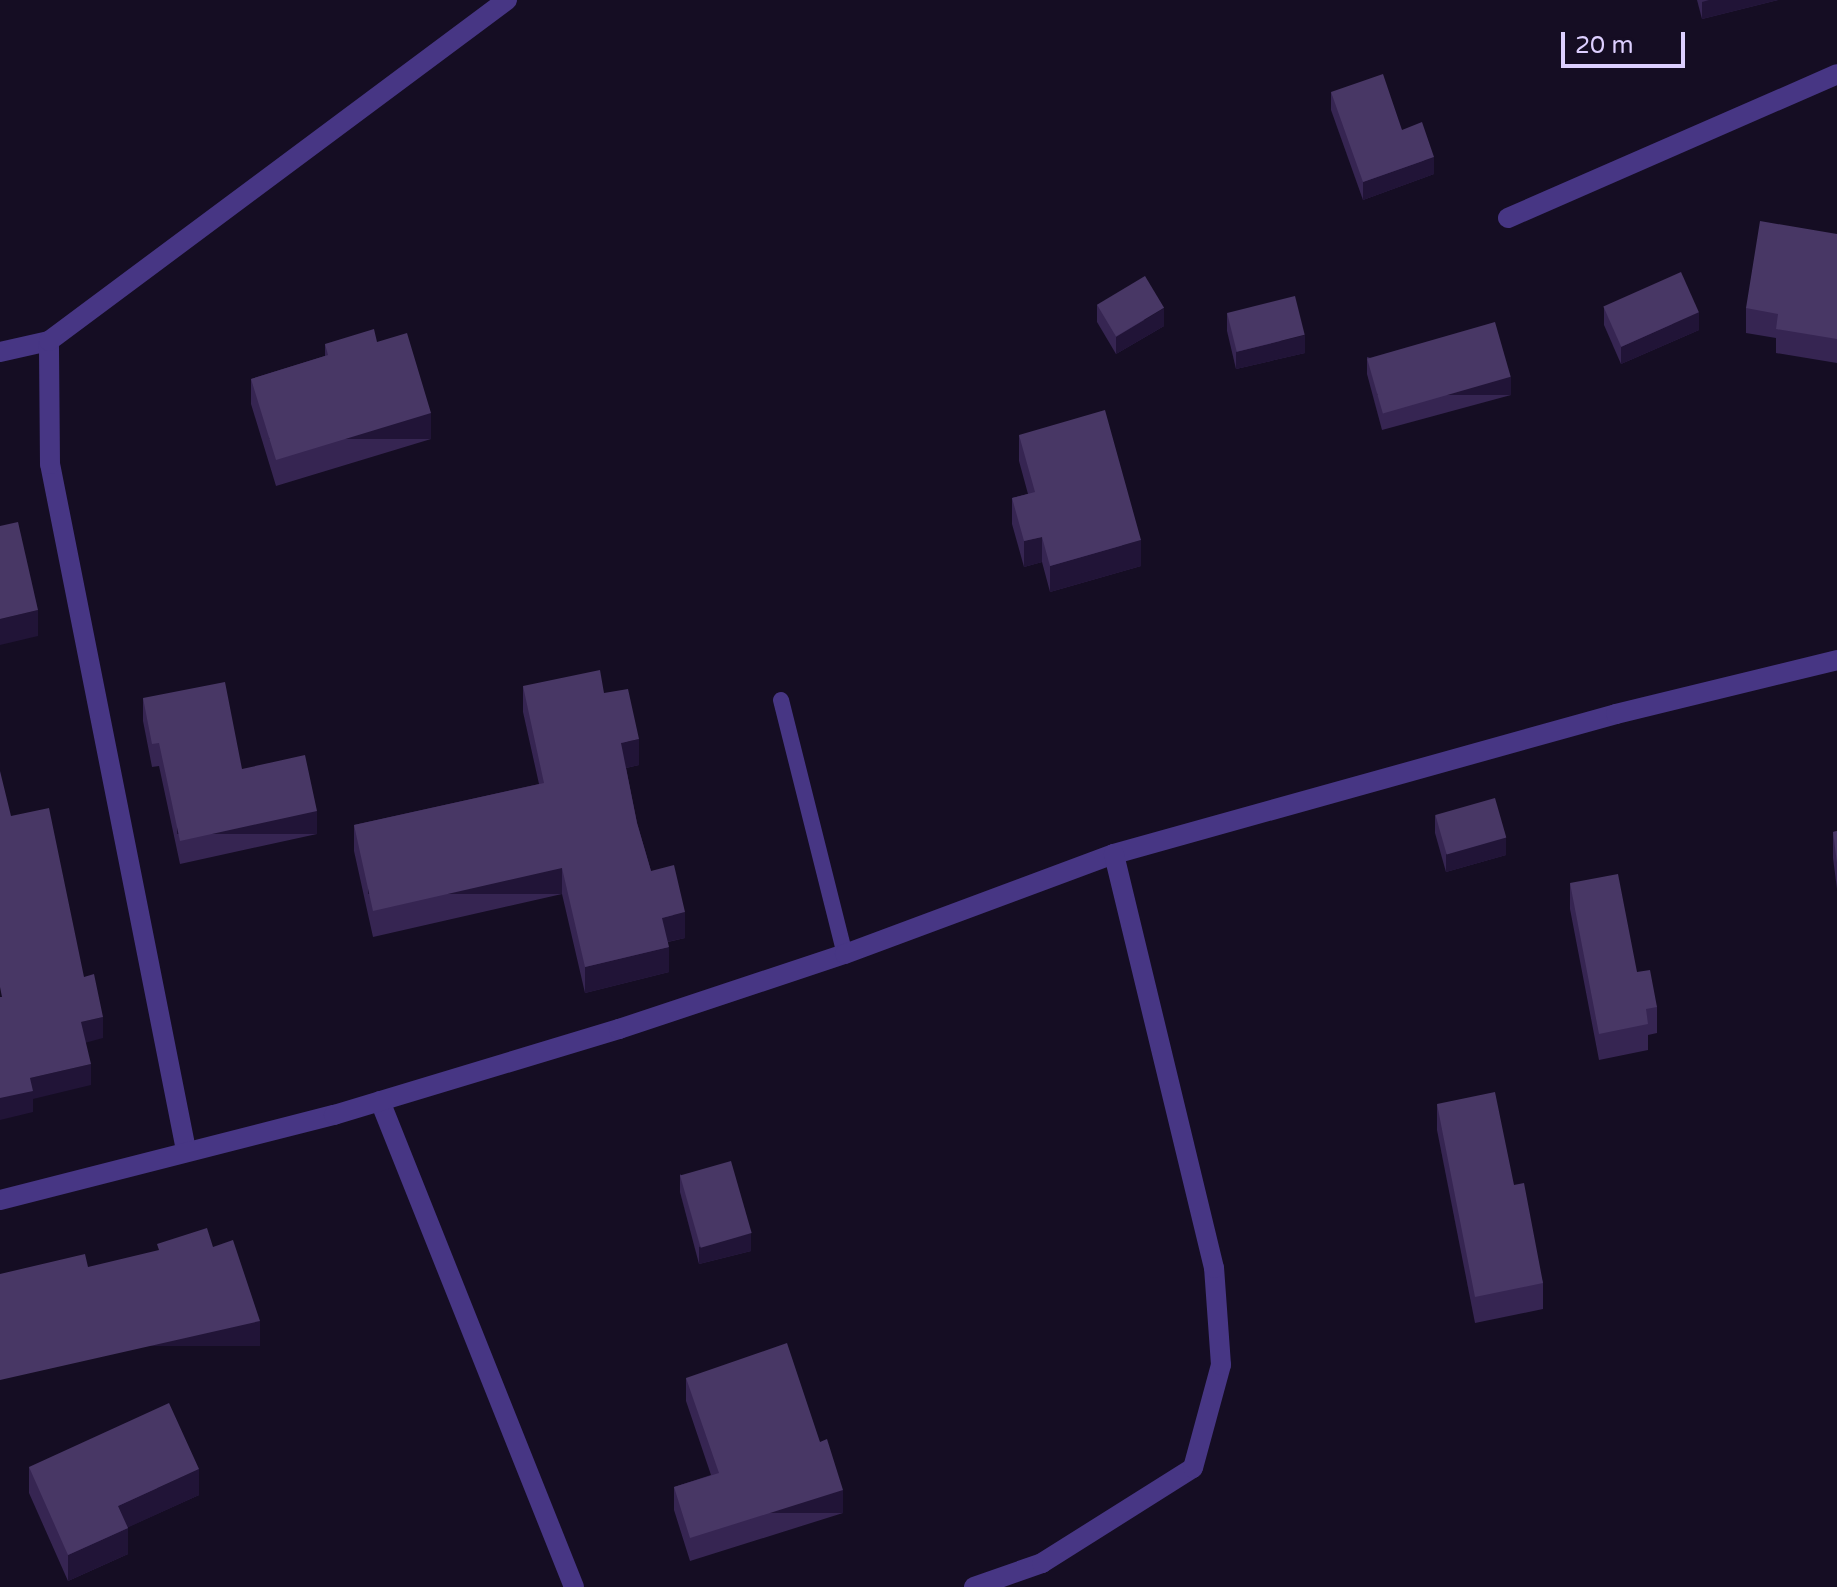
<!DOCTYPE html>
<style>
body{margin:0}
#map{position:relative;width:1837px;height:1587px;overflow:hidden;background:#150d23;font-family:"Varela Round",sans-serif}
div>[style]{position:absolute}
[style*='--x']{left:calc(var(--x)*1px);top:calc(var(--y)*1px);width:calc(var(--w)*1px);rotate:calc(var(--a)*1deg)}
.lane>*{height:16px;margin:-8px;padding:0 8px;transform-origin:8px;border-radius:8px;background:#473684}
.street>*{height:20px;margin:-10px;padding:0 10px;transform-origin:10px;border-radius:10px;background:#473684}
.wall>*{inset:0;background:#362552}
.shaded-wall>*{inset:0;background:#211437;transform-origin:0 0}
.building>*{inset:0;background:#483765;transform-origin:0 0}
span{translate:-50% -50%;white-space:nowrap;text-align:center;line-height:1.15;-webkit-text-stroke:6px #150d23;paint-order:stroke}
.scale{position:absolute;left:1561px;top:32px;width:124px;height:36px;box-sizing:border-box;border:4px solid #ddcfff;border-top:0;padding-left:10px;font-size:24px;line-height:28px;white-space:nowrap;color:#ddcfff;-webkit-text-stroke:6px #150d23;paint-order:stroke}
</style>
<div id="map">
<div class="lane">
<i style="--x:781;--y:700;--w:262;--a:75.9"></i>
</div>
<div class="street">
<i style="--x:1508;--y:218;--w:359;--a:-23.6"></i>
<i style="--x:0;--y:352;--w:50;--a:-12.7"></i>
<i style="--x:380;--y:1101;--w:523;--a:68.24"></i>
<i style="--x:186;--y:1150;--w:699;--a:-101.21"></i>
<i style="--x:50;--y:464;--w:123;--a:-90.5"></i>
<i style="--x:49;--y:341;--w:571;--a:-36.67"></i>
<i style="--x:0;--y:1200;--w:345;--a:-14.3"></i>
<i style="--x:334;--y:1115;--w:298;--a:-16.8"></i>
<i style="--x:619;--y:1029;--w:238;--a:-18.4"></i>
<i style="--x:845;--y:954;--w:287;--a:-20.4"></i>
<i style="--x:1114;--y:854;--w:521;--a:-15.58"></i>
<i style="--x:1616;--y:714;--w:228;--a:-13.7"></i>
<i style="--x:974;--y:1587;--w:72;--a:-19.4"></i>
<i style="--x:1042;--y:1563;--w:178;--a:-32.2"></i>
<i style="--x:1193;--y:1468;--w:107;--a:-74.8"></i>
<i style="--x:1221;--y:1365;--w:97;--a:-94.1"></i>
<i style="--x:1214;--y:1268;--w:426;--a:-103.6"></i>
</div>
<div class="wall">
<i style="clip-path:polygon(1697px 0,1778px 0,1702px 19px)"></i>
<i style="clip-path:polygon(1331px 92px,1402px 130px,1434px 174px,1363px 200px,1331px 110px)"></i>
<i style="clip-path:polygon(1837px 234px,1837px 363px,1776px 353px,1776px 338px,1746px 333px,1746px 308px)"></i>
<i style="clip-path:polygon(1097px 305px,1164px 326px,1116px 354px,1097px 322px)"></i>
<i style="clip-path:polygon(1604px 307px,1699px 330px,1621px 364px,1604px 325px)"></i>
<i style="clip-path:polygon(1227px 313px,1305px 353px,1236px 369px,1227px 331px)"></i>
<i style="clip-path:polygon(377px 342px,431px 439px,276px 486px,251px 404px,251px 379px,325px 356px,325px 344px)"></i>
<i style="clip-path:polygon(1367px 357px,1511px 395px,1382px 430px,1367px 374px)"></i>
<i style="clip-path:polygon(1019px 435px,1141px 566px,1050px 592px,1042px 562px,1024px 567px,1012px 524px,1012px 498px,1028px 494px,1019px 461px)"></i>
<i style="clip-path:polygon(523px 686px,604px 693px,639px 765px,626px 768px,637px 823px,651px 871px,685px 938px,668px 942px,669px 972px,585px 993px,562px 894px,373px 937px,354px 851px,354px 825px,539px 784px,523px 712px)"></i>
<i style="clip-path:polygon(143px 698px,242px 769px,317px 834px,180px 864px,159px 766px,152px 767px,143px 721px)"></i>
<i style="clip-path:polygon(1435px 815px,1506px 855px,1446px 872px,1435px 833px)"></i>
<i style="clip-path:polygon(1837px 831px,1837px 889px,1833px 858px,1833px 832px)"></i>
<i style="clip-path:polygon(1570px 883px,1637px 972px,1657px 1007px,1657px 1033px,1648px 1035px,1648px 1050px,1599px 1060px,1570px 909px)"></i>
<i style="clip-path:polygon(1437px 1104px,1514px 1185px,1543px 1283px,1543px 1309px,1475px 1323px,1437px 1130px)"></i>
<i style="clip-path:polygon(680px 1174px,751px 1251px,699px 1264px,680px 1192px)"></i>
<i style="clip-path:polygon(686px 1378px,820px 1442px,843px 1513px,690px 1561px,674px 1510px,674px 1487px,711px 1475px,686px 1401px)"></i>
<i style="clip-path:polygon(29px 1467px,199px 1495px,128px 1527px,128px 1554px,68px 1581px,29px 1493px)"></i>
</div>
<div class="shaded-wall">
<i style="clip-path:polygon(1709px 0,1778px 0,1702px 19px,1702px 2px)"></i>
<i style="clip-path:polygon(1434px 157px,1434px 174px,1363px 200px,1363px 182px)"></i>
<i style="clip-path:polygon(1164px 308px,1164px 326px,1116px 354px,1116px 337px)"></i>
<i style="clip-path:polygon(1699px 312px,1699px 330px,1621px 364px,1621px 347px)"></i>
<i style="clip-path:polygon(1305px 335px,1305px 353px,1236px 369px,1236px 352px)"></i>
<i style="left:1511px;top:377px;width:18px;height:134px;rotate:90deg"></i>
<i style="left:431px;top:413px;width:26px;height:162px;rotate:90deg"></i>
<i style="clip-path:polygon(1042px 537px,1042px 562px,1024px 567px,1024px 541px)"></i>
<i style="clip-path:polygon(1141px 540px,1141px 566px,1050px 592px,1050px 566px)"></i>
<i style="clip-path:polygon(38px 610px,38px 636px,0 645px,0 619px)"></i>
<i style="clip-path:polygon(639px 739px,639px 765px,621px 769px,621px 743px)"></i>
<i style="left:317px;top:811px;width:23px;height:140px;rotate:90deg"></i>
<i style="clip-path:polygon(1506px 837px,1506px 855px,1446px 872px,1446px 854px)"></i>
<i style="left:562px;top:868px;width:26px;height:194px;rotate:90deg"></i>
<i style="clip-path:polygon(685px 912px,685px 938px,662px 943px,662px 918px)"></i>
<i style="clip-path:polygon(669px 947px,669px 972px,585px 993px,585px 967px)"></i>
<i style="clip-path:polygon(103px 1017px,103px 1038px,81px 1044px,81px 1022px)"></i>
<i style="clip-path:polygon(91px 1064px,91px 1085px,33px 1099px,33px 1112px,0 1120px,0 1098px,30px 1078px)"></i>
<i style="clip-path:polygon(751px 1233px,751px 1251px,699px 1264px,699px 1247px)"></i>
<i style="left:260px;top:1321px;width:25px;height:267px;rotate:90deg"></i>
<i style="clip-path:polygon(199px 1469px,199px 1495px,118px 1532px,118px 1506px)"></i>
<i style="left:843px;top:1490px;width:23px;height:160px;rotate:90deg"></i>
<i style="clip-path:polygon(128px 1528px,128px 1554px,68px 1581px,68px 1555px)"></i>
</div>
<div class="building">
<i style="clip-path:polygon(1383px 74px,1402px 130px,1422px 122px,1434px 157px,1363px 182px,1331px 92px)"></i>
<i style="clip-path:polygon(1760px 221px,1837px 234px,1837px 339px,1776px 329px,1778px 314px,1746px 308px)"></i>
<i style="left:1681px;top:272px;width:44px;height:85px;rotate:66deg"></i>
<i style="left:1145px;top:276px;width:37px;height:56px;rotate:59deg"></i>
<i style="left:1295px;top:296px;width:40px;height:70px;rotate:76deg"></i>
<i style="left:1495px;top:322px;width:57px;height:133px;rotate:74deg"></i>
<i style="clip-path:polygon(374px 329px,377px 342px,407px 333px,431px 413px,276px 460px,251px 379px,328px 355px,325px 344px)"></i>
<i style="clip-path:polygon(1105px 410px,1141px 540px,1050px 566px,1042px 537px,1024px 541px,1012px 498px,1035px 492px,1019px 435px)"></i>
<i style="clip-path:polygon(18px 522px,38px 610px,0 619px,0 526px)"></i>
<i style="clip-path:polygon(600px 670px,604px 693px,628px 689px,639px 739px,621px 743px,637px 823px,651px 871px,674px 865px,685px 912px,662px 918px,669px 947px,585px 967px,562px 868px,373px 911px,354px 825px,544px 783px,523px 686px)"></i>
<i style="clip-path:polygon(225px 682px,242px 769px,305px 755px,317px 811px,180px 841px,159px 743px,152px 744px,143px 698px)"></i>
<i style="clip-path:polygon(0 771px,11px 816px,49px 808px,84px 977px,94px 974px,103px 1017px,81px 1022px,91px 1064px,30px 1078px,33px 1091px,0 1098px,0 997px,2px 997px,0 987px)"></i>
<i style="left:1495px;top:798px;width:41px;height:62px;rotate:74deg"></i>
<i style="clip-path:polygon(1837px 831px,1837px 863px,1833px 832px)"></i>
<i style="clip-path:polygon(1618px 874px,1637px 972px,1650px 970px,1657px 1007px,1646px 1009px,1648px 1024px,1599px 1034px,1570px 883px)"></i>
<i style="clip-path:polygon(1495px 1092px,1514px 1185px,1524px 1183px,1543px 1283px,1475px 1297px,1437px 1104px)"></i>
<i style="left:731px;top:1161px;width:75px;height:53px;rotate:74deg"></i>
<i style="clip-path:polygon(207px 1228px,213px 1247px,233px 1240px,260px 1321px,0 1380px,0 1274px,85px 1254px,88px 1267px,159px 1250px,157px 1244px)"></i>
<i style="clip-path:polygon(787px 1343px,820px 1442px,827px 1439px,843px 1490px,690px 1538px,674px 1487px,719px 1473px,686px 1378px)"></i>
<i style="clip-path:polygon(169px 1403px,199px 1469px,118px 1506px,128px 1528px,68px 1555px,29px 1467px)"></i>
</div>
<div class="scale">20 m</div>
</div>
